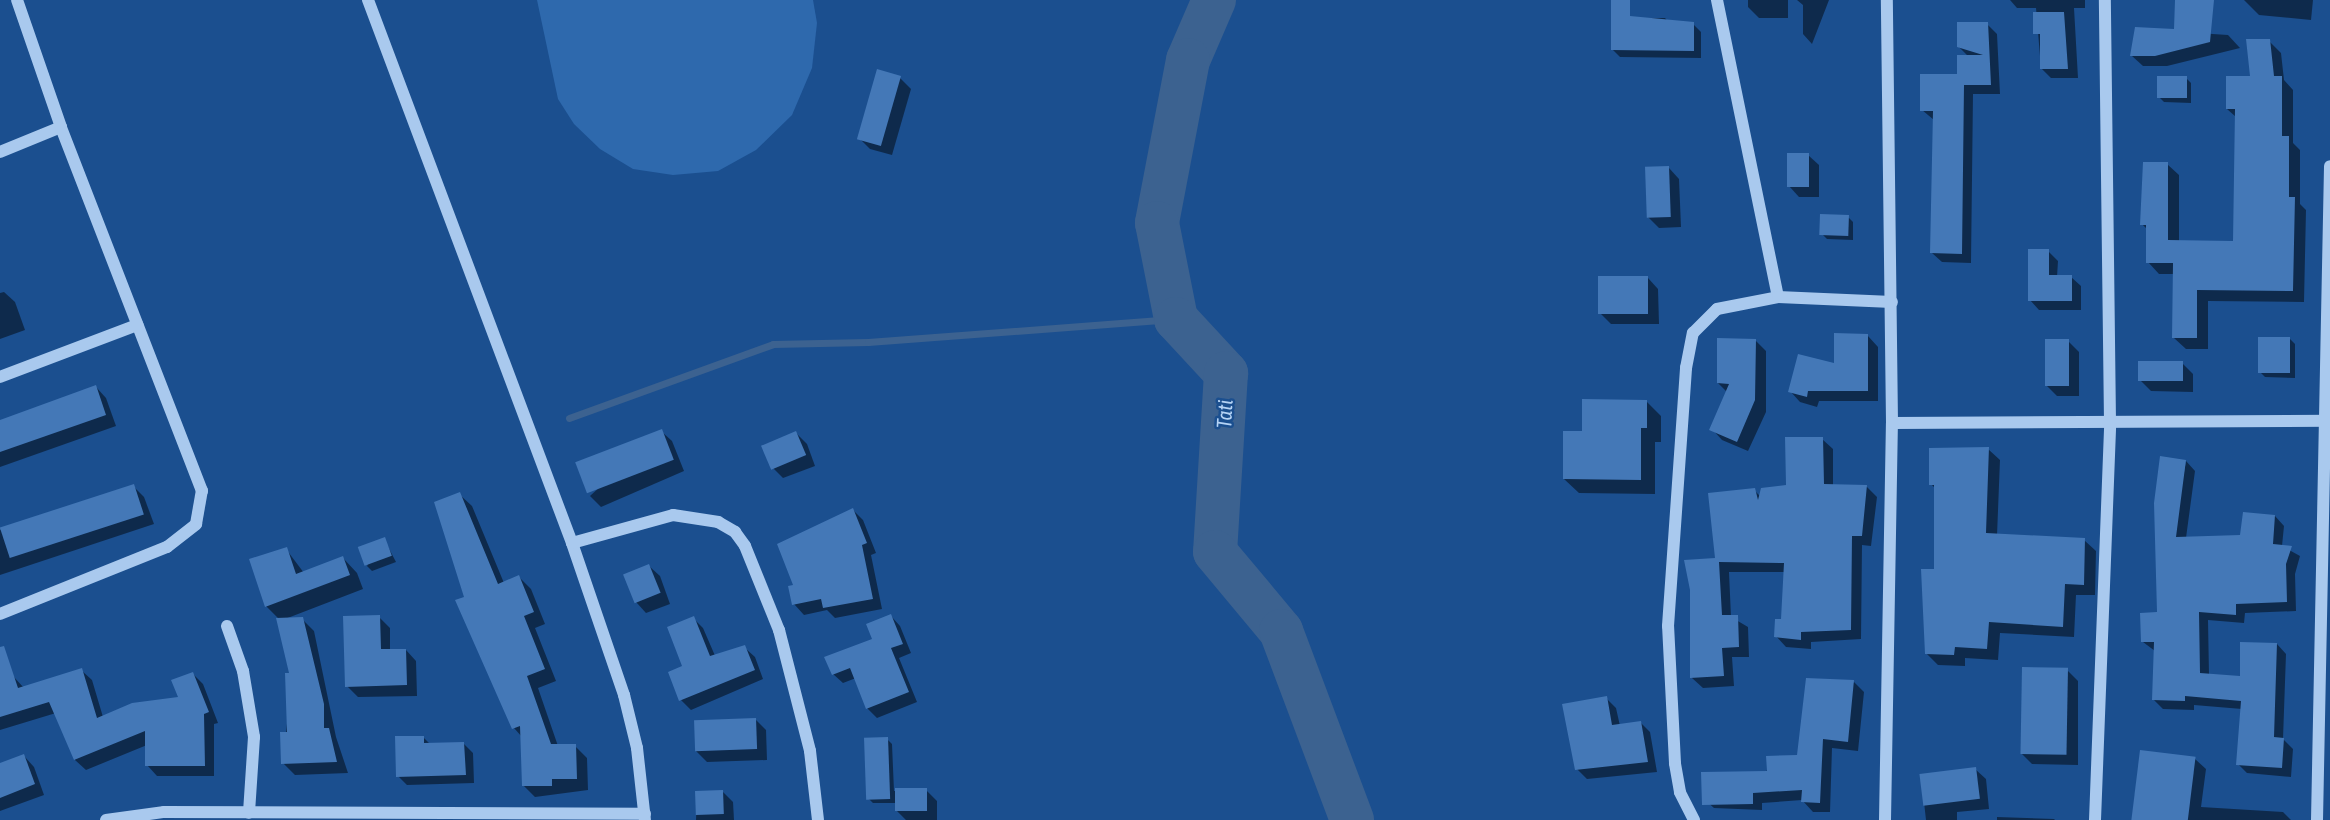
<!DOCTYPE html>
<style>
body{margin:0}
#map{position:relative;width:2330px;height:820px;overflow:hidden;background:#1b4f8f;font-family:"Asap Condensed",sans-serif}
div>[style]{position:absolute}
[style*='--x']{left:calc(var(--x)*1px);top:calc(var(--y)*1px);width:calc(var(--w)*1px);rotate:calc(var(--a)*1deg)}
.green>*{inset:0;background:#2e69ad}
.shadow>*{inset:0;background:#0007}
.stream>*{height:7px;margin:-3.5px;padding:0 3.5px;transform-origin:3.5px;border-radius:3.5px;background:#3c6290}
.river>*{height:44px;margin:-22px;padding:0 22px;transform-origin:22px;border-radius:22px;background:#3c6290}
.building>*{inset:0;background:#4478b7;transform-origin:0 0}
.minor>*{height:12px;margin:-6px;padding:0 6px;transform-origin:6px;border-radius:6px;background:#a9c9ee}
span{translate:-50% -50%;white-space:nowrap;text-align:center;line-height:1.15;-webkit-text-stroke:5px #1b4f8f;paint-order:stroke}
.water-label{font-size:21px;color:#b5d3f5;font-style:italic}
</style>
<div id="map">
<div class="green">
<i style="clip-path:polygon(537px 0,813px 0,817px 23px,812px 68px,792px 115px,756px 150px,718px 171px,673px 175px,633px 169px,600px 149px,574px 124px,558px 99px)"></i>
</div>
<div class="shadow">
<i style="clip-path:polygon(1748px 0,1788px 0,1788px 18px,1759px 18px,1748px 7px)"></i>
<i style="clip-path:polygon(1797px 0,1829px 0,1812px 44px,1803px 34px,1803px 5px)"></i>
<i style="clip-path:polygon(2010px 0,2085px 0,2085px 8px,2074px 8px,2078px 78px,2051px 78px,2041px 68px,2036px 8px,2017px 8px)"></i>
<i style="clip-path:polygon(2244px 0,2313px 0,2311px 20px,2259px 15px)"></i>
<i style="clip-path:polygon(1613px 18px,1665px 18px,1670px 24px,1693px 24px,1701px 32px,1701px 58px,1620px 57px,1612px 49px)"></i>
<i style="clip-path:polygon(1987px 24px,1997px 34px,2000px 94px,1973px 94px,1971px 263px,1942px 262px,1932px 253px,1934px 120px,1922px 110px,1958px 76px,1969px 57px,1958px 46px)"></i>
<i style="clip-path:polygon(2137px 29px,2228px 35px,2240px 48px,2167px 66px,2143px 66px,2132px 56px)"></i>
<i style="clip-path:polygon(2269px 41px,2281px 53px,2284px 80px,2293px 90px,2293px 143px,2300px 150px,2300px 204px,2306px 210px,2304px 302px,2208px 301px,2208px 349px,2186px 349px,2174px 338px,2175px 274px,2159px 274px,2148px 262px,2148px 230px,2142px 224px,2167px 164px,2179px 175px,2179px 242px,2235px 243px,2236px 117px,2227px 109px,2252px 78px)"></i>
<i style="clip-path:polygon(900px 78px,911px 89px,892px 155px,870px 149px,859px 138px)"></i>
<i style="clip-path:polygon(2186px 78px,2191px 83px,2191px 103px,2164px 102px,2159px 97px)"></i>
<i style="clip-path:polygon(1808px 155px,1819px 165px,1819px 197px,1799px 197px,1789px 186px)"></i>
<i style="clip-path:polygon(1669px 168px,1679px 179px,1681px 227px,1659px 228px,1648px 217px)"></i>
<i style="clip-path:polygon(1848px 217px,1853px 222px,1853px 240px,1827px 239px,1822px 234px)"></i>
<i style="clip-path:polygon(2048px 251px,2058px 261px,2057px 277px,2071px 277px,2081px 286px,2081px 310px,2039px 310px,2030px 300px)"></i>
<i style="clip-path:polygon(1648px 278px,1658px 289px,1659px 324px,1611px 324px,1600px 313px)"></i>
<i style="clip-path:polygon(4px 292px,15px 302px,25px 330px,0 339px,0 293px)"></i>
<i style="clip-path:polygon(1868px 336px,1878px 347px,1878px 401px,1819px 401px,1817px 407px,1800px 402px,1790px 391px,1836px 365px)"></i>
<i style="clip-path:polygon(2290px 339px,2295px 344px,2295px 378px,2265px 377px,2260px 372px)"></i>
<i style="clip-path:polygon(1755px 340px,1766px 351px,1766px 412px,1748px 451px,1722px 440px,1712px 429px,1727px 392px,1718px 383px)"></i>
<i style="clip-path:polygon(2068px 341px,2079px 352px,2079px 396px,2057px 396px,2046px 385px)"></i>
<i style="clip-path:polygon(2182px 363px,2193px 374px,2193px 392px,2151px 391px,2140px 380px)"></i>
<i style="clip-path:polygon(96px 387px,106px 398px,116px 426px,0 467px,0 422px)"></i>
<i style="clip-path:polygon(1647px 402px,1661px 416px,1661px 442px,1655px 442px,1655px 494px,1579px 493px,1564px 479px,1584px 433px)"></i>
<i style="clip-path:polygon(661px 431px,672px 441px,684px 471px,601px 507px,590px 496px)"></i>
<i style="clip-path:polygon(796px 433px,807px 444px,815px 466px,783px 478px,772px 467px)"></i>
<i style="clip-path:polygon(1822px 439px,1833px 449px,1833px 486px,1867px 487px,1877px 497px,1871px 546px,1862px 545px,1861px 639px,1811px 642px,1811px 649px,1786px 647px,1776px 636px,1782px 621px,1785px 572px,1729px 572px,1731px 617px,1748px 627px,1749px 657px,1732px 657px,1734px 686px,1703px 688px,1692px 678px,1717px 560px,1754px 490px,1760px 496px,1787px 487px)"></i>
<i style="clip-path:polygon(1988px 449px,2000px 460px,1997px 536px,2084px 540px,2096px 551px,2095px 595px,2076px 595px,2074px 637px,2000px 633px,1998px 660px,1965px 658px,1965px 666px,1938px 665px,1926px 653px,1936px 571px,1936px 489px,1931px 484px)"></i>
<i style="clip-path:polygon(2186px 461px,2195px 471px,2186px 538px,2242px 537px,2275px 516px,2284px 526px,2282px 546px,2300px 556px,2295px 574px,2296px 611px,2245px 613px,2244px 623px,2208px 620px,2209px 675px,2242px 678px,2277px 644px,2286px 654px,2283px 739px,2293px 749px,2291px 777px,2247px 773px,2238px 764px,2242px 709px,2194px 705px,2194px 710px,2163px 709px,2154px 700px,2155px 651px,2143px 642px,2159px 613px)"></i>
<i style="clip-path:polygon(133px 486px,144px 497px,154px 524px,0 575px,0 530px)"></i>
<i style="clip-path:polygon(459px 494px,472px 506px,504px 583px,519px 577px,531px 589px,545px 624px,535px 628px,556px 681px,538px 688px,558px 746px,575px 746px,587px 758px,588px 790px,535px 797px,523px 785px,522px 737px,514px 728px,467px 598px)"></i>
<i style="clip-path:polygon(853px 510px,863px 520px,876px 553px,871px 555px,882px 609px,835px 618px,827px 610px,804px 615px,794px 604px,795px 586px)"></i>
<i style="clip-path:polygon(384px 539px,396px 562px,372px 571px,367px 566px)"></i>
<i style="clip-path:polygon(286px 549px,304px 573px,343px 558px,357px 573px,363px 589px,285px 619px,302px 619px,314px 631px,336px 737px,348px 773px,295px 775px,283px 763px,292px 674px,278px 618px,266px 606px)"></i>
<i style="clip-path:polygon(649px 566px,660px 576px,670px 604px,646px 613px,636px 602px)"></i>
<i style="clip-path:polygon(891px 616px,900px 626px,911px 653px,899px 658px,917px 702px,877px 718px,867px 708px,856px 678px,843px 683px,833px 674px,874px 640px)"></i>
<i style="clip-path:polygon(379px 617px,390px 628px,390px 651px,406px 650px,416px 661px,417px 696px,358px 697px,347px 686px)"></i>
<i style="clip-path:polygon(693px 618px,703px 628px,716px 658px,745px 648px,755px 657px,763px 679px,691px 710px,681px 700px,670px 673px,684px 667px)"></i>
<i style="clip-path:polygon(81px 670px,92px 680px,103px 717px,180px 698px,193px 674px,203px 684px,218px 723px,214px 724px,214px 776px,157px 776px,147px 765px,147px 745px,86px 770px,75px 760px,56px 713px,0 730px,0 681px,13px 676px,24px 688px)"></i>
<i style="clip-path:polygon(2067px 670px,2078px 681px,2078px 765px,2032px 764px,2021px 753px)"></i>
<i style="clip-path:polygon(1854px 682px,1864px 692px,1858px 751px,1832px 748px,1830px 812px,1813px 812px,1802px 800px,1762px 803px,1762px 810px,1714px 808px,1703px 798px,1799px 757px)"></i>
<i style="clip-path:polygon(1606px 698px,1616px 708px,1620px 726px,1640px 722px,1650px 732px,1657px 772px,1587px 779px,1577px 769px)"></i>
<i style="clip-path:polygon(756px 720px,766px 730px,767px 760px,707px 762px,696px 751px)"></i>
<i style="clip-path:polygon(423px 737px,430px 744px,464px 744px,473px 753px,474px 783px,407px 785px,398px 776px)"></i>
<i style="clip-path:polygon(887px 739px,892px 744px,894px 791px,926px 790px,937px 801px,937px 820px,906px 820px,897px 811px,897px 803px,873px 803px,868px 798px)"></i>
<i style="clip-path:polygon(24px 756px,34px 767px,44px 795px,0 811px,0 765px)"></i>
<i style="clip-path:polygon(2195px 759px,2206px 769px,2201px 807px,2283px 812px,2291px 820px,2133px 820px)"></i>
<i style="clip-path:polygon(1975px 769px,1986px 779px,1989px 809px,1957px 812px,1957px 820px,1926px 820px,1921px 775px)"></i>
<i style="clip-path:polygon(697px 792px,723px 792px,733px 802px,734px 820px,696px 820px)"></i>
<i style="clip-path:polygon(1997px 817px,2054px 819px,2055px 820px,1997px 820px)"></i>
</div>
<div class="stream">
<i style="--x:569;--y:418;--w:217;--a:-19.9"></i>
<i style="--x:773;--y:344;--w:95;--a:-1.2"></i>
<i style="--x:868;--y:342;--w:309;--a:-4.3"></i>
</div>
<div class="river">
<i style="--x:1214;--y:0;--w:65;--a:113.4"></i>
<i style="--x:1188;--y:60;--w:166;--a:100.8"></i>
<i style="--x:1157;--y:223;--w:98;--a:78.8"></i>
<i style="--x:1176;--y:319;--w:74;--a:47.2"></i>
<i style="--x:1226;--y:373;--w:179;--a:93.5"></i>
<i style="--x:1215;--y:552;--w:103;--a:50.1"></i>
<i style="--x:1281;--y:631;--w:202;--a:69.4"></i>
</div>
<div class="building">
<i style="clip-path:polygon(1611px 0,1630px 0,1630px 16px,1694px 22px,1694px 51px,1611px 50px)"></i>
<i style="clip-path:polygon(2175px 0,2214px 0,2210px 42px,2155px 56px,2130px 56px,2135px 27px,2174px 29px)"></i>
<i style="clip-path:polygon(2033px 12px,2064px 12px,2068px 69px,2040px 69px,2040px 34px,2033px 34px)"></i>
<i style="clip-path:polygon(1957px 22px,1988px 22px,1991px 85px,1964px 85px,1962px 254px,1930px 253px,1933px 111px,1920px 111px,1920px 74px,1957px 74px,1957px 55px,1983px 55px,1957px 47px)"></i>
<i style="clip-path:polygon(2246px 39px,2270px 39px,2274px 76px,2282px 76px,2282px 136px,2289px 136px,2289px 197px,2295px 197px,2293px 291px,2197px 290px,2197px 338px,2172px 338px,2173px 263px,2146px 263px,2146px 225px,2140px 225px,2143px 162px,2168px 162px,2168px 240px,2233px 241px,2235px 109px,2226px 109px,2226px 76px,2250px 76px)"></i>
<i style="left:877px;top:69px;width:25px;height:73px;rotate:16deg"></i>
<i style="left:2157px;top:76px;width:30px;height:22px"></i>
<i style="left:1787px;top:153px;width:22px;height:34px"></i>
<i style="left:1669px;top:166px;width:51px;height:24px;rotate:88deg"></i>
<i style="left:1820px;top:214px;width:29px;height:21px;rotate:2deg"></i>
<i style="clip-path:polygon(2028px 249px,2049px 249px,2049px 275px,2072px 275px,2072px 301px,2028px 301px)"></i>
<i style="left:1598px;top:276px;width:50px;height:38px"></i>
<i style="clip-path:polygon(1834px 333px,1868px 334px,1868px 391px,1808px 391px,1807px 397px,1788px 392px,1798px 354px,1834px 363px)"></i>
<i style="left:2258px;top:337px;width:32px;height:36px"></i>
<i style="clip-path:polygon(1717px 338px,1756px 339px,1755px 400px,1737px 442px,1709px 430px,1729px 384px,1717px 383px)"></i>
<i style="left:2045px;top:339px;width:24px;height:47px"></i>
<i style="left:2138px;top:361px;width:45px;height:20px"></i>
<i style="clip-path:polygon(96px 385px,106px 415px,0 452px,0 420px)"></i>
<i style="clip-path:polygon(1582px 399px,1647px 400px,1647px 428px,1641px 428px,1641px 480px,1563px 479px,1563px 431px,1582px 431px)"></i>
<i style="left:662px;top:429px;width:33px;height:93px;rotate:69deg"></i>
<i style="left:796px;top:431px;width:26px;height:38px;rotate:67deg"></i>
<i style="clip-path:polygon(1785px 437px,1823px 437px,1824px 484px,1867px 485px,1862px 536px,1852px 536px,1851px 630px,1801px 632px,1801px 640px,1774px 637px,1775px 619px,1781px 619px,1784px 563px,1719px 562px,1722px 615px,1738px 615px,1739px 647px,1722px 648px,1724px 676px,1690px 678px,1690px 590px,1684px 560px,1715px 558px,1708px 493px,1755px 488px,1758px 500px,1761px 488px,1786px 485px)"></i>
<i style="clip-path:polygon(1989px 447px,1986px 533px,2085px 538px,2084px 585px,2065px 584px,2063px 627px,1989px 622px,1987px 649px,1955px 647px,1954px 655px,1925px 654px,1921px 569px,1934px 569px,1934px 485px,1929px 485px,1929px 448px)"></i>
<i style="clip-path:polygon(2160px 456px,2186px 460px,2176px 537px,2240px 535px,2243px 512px,2275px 515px,2273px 544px,2292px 546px,2286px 564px,2287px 602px,2236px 604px,2236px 615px,2199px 612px,2200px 673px,2240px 676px,2240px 642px,2277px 643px,2274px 737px,2284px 738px,2282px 768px,2236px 765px,2241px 701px,2185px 696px,2185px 701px,2152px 700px,2154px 642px,2141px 642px,2140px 613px,2157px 612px,2154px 503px)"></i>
<i style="left:134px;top:484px;width:32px;height:141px;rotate:72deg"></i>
<i style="clip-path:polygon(460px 492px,498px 584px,519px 575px,534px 612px,524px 616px,545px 669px,527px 676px,551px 744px,576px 744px,577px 779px,552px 779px,552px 786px,522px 786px,520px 726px,512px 729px,455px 600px,464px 597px,434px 502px)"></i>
<i style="clip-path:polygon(853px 508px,867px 543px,862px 545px,873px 599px,823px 608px,821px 599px,792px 605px,788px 586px,793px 585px,777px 544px)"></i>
<i style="left:385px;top:537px;width:20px;height:29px;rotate:70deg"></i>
<i style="clip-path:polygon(287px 547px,296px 574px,343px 556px,350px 575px,265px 607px,249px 559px)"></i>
<i style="left:649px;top:564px;width:31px;height:28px;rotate:68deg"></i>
<i style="clip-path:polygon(891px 614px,903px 644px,891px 648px,909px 692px,866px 709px,850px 668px,832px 675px,824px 657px,872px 639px,866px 624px)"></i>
<i style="clip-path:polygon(380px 615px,381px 649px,406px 649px,407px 685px,345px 687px,343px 616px)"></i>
<i style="clip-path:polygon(694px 616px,710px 656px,745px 645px,755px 670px,679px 701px,668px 672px,682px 666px,667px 627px)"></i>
<i style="clip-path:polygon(303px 617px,324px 704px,324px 728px,329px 728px,337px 762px,281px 764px,280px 732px,287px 732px,285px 673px,289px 673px,276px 618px)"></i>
<i style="clip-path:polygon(4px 646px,18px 688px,82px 668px,97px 718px,132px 703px,178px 697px,171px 680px,193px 672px,209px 712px,204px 714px,205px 766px,145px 766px,145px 731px,74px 760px,49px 702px,0 717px,0 647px)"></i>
<i style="left:2022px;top:667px;width:46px;height:87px;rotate:1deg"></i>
<i style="clip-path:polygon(1806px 678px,1854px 680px,1848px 742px,1823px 739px,1820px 803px,1801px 802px,1802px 790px,1753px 793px,1753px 804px,1702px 805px,1701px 772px,1767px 771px,1766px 756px,1797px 755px)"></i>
<i style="clip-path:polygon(1607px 696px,1612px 725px,1641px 721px,1648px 762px,1575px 770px,1562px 704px)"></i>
<i style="left:756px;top:718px;width:31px;height:62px;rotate:88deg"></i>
<i style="clip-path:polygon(395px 736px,424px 736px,424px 743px,464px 742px,466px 775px,396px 777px)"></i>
<i style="left:888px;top:737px;width:62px;height:24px;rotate:88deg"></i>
<i style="left:2140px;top:750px;width:56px;height:71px;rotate:7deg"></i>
<i style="clip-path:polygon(24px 754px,35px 784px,0 798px,0 763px)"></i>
<i style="left:1976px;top:767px;width:32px;height:57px;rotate:83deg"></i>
<i style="left:927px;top:788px;width:23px;height:32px;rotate:90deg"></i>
<i style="left:723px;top:790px;width:24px;height:28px;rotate:88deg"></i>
</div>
<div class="minor">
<i style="--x:368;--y:0;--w:580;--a:69.41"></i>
<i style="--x:572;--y:543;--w:161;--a:71.1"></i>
<i style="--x:624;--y:695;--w:55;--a:76.2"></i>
<i style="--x:637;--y:748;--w:72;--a:83.7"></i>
<i style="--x:1717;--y:0;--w:303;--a:78.4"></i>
<i style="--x:0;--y:152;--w:66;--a:-22.3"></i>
<i style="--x:0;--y:377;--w:147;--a:-20.8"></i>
<i style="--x:1892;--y:423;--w:438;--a:-0.3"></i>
<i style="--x:572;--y:543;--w:105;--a:-15.5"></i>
<i style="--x:673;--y:515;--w:46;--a:8.8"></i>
<i style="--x:718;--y:522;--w:20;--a:30"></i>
<i style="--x:735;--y:532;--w:17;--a:54"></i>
<i style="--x:745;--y:546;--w:91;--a:68"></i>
<i style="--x:779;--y:630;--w:125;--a:75.6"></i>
<i style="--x:810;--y:751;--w:69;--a:83.4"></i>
<i style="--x:0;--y:614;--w:180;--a:-21.9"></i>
<i style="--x:167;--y:547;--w:37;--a:-38"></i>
<i style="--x:196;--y:524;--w:34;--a:-80"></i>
<i style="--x:202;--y:491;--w:390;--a:-111.2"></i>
<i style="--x:61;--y:127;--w:134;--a:-109.1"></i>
<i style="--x:227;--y:626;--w:48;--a:70.4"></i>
<i style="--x:243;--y:671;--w:67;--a:80.5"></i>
<i style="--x:254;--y:737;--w:76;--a:93.8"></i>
<i style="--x:106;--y:820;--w:59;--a:-7.9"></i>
<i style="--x:164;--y:812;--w:481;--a:0.2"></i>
<i style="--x:1694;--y:820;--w:31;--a:-117"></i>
<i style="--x:1680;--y:792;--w:29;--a:-100"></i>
<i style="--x:1675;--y:763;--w:137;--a:-92.9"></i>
<i style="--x:1668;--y:626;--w:259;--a:-86"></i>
<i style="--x:1686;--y:368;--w:36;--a:-79"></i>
<i style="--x:1693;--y:333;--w:34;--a:-45"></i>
<i style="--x:1717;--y:309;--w:62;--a:-11.1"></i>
<i style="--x:1778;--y:297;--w:114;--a:2.5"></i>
<i style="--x:1885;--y:820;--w:397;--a:-89"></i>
<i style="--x:1892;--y:423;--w:423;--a:-90.7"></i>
<i style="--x:2095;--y:820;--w:398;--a:-87.8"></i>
<i style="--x:2110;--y:422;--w:422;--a:-90.7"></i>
<i style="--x:2317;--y:820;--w:654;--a:-88.86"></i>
</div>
<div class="water-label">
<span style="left:1224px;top:414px;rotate:-87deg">Tati</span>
</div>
</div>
